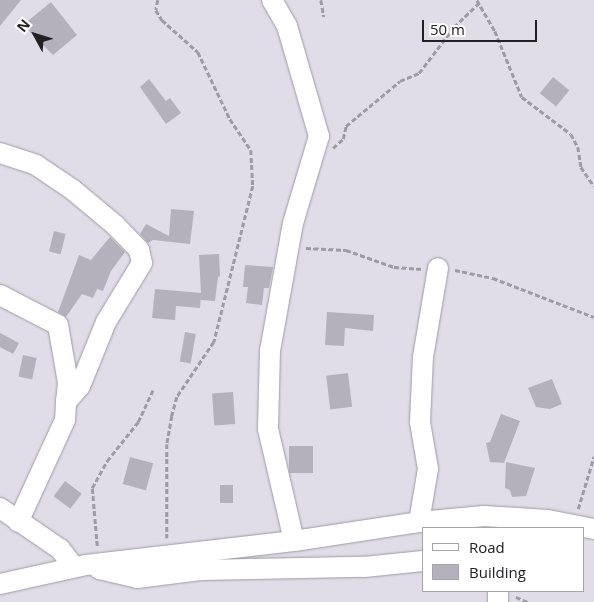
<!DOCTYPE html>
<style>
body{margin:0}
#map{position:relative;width:594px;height:602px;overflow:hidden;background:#e0dce8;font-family:"Open Sans",sans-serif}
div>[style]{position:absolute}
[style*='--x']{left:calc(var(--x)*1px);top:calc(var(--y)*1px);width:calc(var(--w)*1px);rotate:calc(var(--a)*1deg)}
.building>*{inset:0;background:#b5b1bc;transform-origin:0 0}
.path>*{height:2.5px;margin-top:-1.25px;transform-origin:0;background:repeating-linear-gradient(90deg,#9f9ba5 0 5px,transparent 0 7.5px)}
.roads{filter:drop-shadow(0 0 1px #9e9ba5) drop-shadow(0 0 1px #9e9ba5)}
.minor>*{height:20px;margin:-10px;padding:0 10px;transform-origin:10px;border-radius:10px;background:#fff}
span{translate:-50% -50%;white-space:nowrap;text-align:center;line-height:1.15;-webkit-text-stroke:4px #fff;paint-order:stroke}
.legend{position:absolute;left:422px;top:527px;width:162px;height:65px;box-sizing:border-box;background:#fff;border:1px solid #a7a6a8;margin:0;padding:6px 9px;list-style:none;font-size:15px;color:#222025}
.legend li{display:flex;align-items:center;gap:10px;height:25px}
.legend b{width:25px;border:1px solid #a7a6a8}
.north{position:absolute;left:10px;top:10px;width:50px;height:50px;-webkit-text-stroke:4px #fff;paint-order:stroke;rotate:309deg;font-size:14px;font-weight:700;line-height:20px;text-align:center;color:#222025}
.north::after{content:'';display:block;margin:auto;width:18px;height:22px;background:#222025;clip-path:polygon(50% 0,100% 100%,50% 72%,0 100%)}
.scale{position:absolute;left:422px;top:20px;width:115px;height:22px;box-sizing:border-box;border:2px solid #222025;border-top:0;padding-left:6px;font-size:15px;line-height:18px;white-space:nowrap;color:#222025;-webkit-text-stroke:4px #fff;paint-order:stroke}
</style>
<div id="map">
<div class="building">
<i style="clip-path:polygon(0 0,21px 0,0 26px)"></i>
<i style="clip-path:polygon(51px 2px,77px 35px,53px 55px,23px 25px)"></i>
<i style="left:553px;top:77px;width:21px;height:21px;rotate:39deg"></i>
<i style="clip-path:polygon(149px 79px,166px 101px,170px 98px,181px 113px,166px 124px,140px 87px)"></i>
<i style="clip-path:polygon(171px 209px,194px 211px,190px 244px,153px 240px,148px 243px,140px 234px,146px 224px,169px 236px)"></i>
<i style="left:54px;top:231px;width:12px;height:21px;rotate:14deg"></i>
<i style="clip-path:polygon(110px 237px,125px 252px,111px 271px,103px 291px,97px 289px,93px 298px,82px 294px,66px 317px,58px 312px,79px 255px,91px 260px)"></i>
<i style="clip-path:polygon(219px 254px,220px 276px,218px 277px,215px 301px,201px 300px,201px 296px,200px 308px,176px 306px,175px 320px,152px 318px,155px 289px,201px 293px,199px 255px)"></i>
<i style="clip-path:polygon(245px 265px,273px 267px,269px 288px,264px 288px,262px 305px,246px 303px,248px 287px,243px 287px)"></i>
<i style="clip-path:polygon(327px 312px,374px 315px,373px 331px,345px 328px,344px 346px,325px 345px)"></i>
<i style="left:185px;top:332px;width:11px;height:30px;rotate:10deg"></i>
<i style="clip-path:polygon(0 333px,19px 343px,13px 354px,0 347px)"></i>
<i style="left:23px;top:355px;width:14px;height:22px;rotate:12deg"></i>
<i style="left:348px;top:373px;width:34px;height:22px;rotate:83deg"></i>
<i style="clip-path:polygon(552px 379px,562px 404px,550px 409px,536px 407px,528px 388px)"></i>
<i style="left:233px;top:392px;width:32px;height:21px;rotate:86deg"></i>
<i style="clip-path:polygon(501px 414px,520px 421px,504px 463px,490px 462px,486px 443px,490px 442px)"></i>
<i style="left:289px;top:446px;width:24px;height:27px"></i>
<i style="left:130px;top:457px;width:24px;height:28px;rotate:15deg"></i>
<i style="clip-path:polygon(506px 462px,535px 468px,526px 496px,512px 497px,510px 490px,505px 488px)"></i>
<i style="left:65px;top:481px;width:21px;height:19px;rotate:37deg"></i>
<i style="left:220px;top:485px;width:13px;height:18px"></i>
</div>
<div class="path">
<i style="--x:158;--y:0;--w:10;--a:101"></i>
<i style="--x:156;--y:10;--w:12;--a:59"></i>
<i style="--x:162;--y:20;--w:48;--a:41.6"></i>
<i style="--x:198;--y:52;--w:74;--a:64.5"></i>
<i style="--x:230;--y:119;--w:37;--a:56"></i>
<i style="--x:251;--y:150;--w:36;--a:87"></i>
<i style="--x:253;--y:186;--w:161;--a:104"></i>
<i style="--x:214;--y:342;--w:66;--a:123.9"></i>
<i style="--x:177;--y:397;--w:20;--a:105"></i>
<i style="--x:172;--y:416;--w:28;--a:100"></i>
<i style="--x:167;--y:444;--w:94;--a:90"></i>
<i style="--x:321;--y:0;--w:17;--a:80"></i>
<i style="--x:477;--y:0;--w:36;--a:60"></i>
<i style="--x:495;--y:31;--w:71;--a:67.8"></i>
<i style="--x:522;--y:97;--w:61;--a:37.1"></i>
<i style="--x:571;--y:134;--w:15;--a:62"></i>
<i style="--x:578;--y:147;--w:20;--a:81"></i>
<i style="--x:581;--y:167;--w:23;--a:56"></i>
<i style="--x:333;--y:148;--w:13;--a:-42"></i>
<i style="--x:343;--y:139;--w:13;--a:-77"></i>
<i style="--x:346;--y:126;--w:70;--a:-39.8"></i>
<i style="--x:400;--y:81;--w:21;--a:-23"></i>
<i style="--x:419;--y:73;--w:58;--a:-52.7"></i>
<i style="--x:454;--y:27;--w:35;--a:-44"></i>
<i style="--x:306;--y:248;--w:40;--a:2.9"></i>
<i style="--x:346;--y:250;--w:51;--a:19.5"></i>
<i style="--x:394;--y:267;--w:28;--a:4"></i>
<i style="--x:455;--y:270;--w:39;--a:12"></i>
<i style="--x:493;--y:278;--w:108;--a:21.1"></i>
<i style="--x:578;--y:509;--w:55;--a:-73.2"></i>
<i style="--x:97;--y:546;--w:58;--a:-94.9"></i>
<i style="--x:92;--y:488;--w:31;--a:-61"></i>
<i style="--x:107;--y:461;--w:50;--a:-51.5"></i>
<i style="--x:138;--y:422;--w:35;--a:-65"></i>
<i style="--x:516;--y:597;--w:13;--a:23"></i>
</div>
<div class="roads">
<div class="minor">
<i style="--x:272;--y:0;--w:30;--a:60"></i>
<i style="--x:287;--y:26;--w:115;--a:73.8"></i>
<i style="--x:319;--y:136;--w:91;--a:106.6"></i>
<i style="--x:293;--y:223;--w:130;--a:100.2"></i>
<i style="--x:270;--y:351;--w:78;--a:91.5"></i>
<i style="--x:268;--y:429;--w:115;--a:76.9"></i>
<i style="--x:0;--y:153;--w:38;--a:18"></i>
<i style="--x:36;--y:165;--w:45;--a:34"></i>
<i style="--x:73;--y:190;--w:55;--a:39.8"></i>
<i style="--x:115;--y:225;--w:35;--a:46"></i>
<i style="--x:139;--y:250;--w:13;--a:77"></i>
<i style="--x:142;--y:263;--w:69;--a:121.4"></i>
<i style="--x:106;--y:322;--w:69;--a:112.1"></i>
<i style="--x:80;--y:386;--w:21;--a:131"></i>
<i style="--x:66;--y:402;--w:18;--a:93"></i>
<i style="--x:65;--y:420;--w:112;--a:114.7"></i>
<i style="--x:0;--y:295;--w:65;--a:27.3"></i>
<i style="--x:58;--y:325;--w:59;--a:80.2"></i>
<i style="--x:68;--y:383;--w:19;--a:96"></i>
<i style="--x:0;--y:508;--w:73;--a:34.3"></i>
<i style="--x:60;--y:549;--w:23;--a:52"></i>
<i style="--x:419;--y:522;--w:54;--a:-80.4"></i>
<i style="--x:428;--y:469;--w:48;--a:-99.7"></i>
<i style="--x:420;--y:422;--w:65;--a:-87.4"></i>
<i style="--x:423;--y:357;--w:90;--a:-80.4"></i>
<i style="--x:99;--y:569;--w:39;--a:13"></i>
<i style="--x:137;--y:578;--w:64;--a:-7.1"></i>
<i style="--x:201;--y:570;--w:163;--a:-1.1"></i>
<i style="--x:364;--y:567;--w:59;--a:-5.8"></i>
<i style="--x:0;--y:584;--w:88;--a:-12.5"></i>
<i style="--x:86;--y:565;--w:209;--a:-6.6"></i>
<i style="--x:294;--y:541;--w:126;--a:-8.6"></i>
<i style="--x:419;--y:522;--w:65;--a:-5.3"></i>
<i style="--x:484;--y:516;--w:64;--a:3.6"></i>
<i style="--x:548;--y:520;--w:47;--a:11.1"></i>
<i style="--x:498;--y:591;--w:11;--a:90"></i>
</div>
</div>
<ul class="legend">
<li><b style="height:6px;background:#fff"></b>Road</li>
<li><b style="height:14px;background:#b5b1bc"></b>Building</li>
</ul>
<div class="north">N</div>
<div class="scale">50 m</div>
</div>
